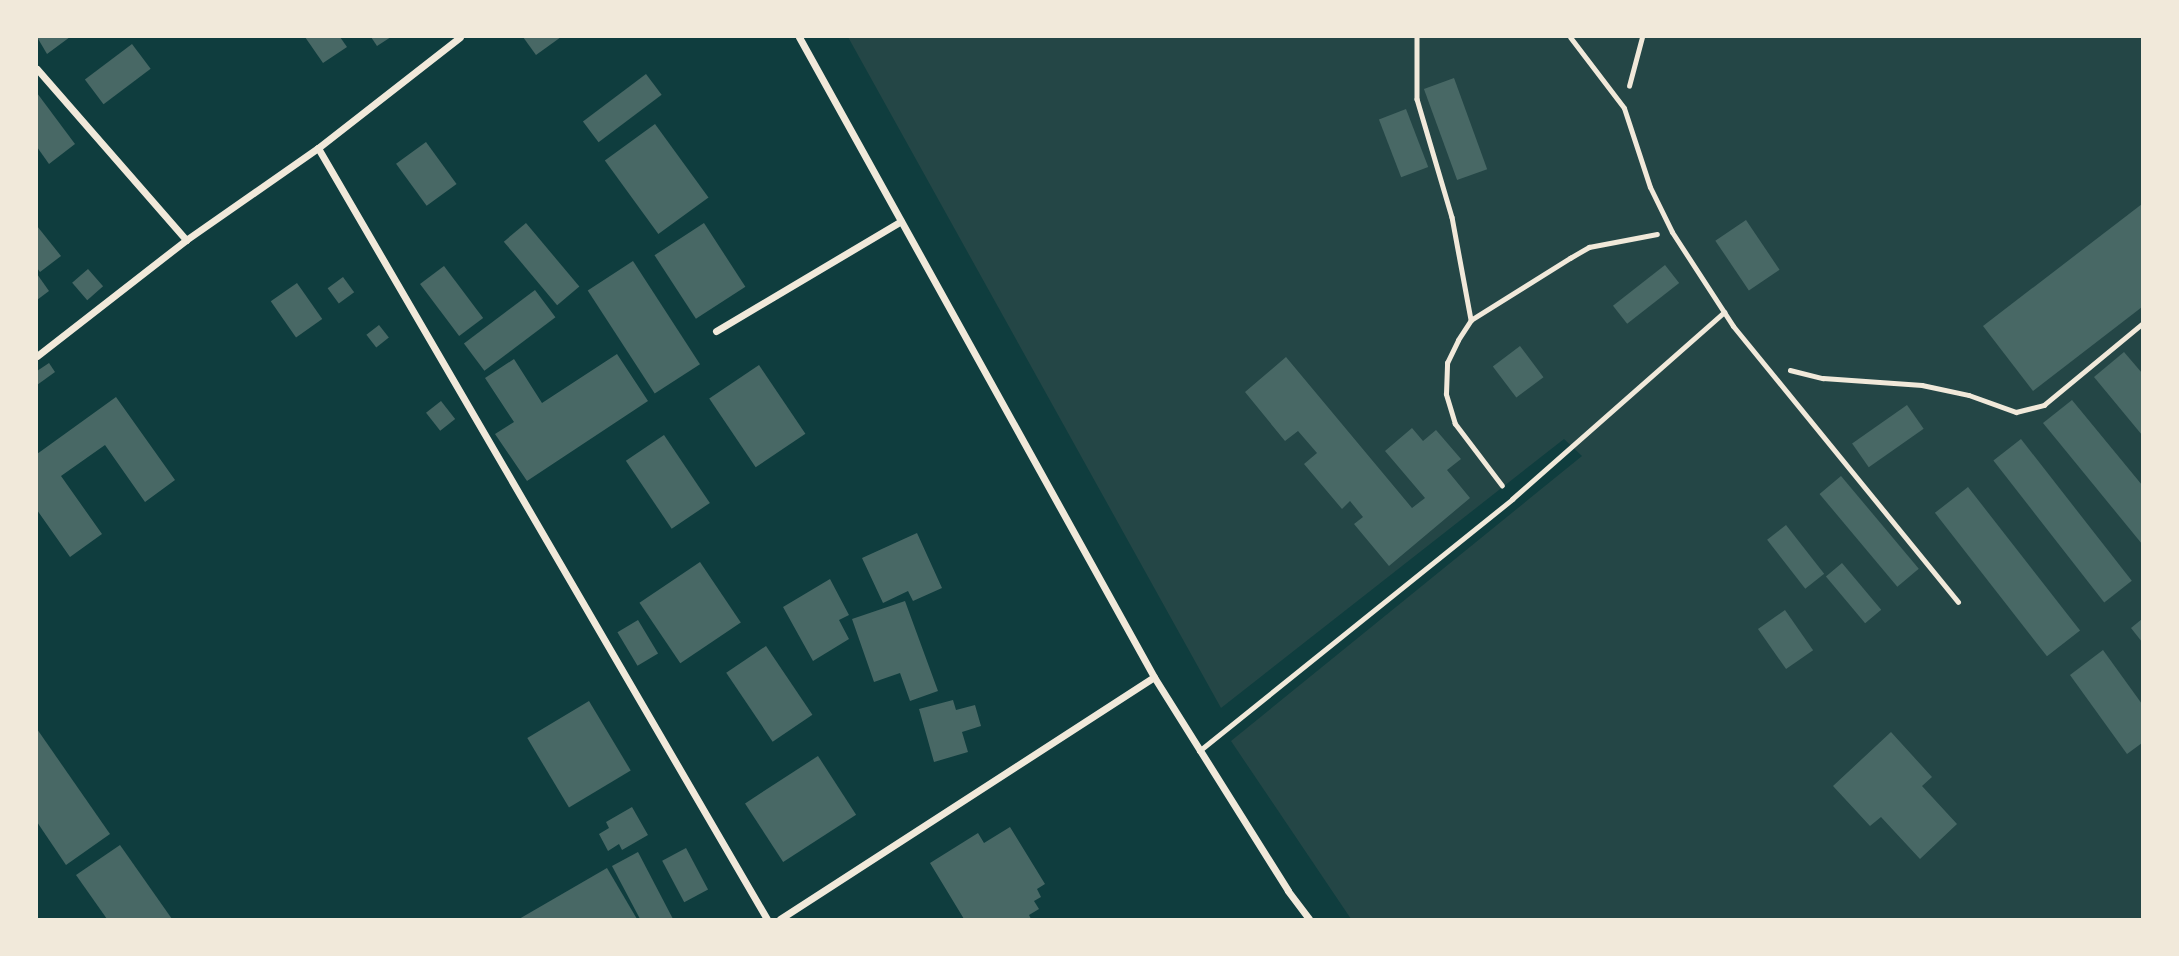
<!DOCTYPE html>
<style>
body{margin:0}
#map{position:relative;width:2179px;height:956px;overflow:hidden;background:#0f3d3e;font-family:Figtree,sans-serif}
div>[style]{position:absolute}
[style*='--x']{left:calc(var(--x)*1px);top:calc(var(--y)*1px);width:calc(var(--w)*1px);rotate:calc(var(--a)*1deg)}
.green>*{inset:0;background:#244646}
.building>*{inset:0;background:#486865;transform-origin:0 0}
.path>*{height:4.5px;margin:-2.25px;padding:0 2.25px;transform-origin:2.25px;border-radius:2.25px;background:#f1e9da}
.service>*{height:5px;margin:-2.5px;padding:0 2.5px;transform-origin:2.5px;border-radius:2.5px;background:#f1e9da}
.minor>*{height:7px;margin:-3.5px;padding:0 3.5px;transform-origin:3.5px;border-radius:3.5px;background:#f1e9da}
span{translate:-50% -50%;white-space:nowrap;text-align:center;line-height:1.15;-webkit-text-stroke:7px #f1e9da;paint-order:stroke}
.frame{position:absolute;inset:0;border:38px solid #f1e9da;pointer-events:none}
</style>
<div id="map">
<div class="green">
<i style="clip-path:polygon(848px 37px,2142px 37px,2142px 919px,1351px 919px,1231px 741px,1582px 456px,1564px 439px,1221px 708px)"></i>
</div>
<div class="building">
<i style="clip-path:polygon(37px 37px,70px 37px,47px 54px)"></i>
<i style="clip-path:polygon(305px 37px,340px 37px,347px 47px,323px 63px)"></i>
<i style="clip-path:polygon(371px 37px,391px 37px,377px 46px)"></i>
<i style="clip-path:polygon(523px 37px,561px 37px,536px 55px)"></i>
<i style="left:132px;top:44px;width:31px;height:59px;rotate:53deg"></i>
<i style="left:646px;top:74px;width:26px;height:79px;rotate:53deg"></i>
<i style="left:1454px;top:78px;width:97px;height:32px;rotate:70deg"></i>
<i style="clip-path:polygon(37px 93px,75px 144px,49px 164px,37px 147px)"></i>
<i style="left:1406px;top:109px;width:62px;height:29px;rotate:69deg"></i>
<i style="left:655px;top:124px;width:91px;height:62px;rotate:54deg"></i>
<i style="left:426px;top:142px;width:52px;height:37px;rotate:54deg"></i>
<i style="clip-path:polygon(2142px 204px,2142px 307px,2033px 391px,1983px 326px)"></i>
<i style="left:1746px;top:220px;width:60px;height:37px;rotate:56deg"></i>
<i style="left:526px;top:223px;width:83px;height:29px;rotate:50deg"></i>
<i style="left:704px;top:223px;width:76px;height:59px;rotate:57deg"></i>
<i style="clip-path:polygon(37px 226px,61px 256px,40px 272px,37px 268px)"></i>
<i style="left:633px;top:261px;width:123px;height:54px;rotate:57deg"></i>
<i style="left:1665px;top:265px;width:23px;height:66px;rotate:52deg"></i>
<i style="left:444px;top:266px;width:65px;height:30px;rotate:53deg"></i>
<i style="left:88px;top:269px;width:23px;height:21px;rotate:49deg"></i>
<i style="clip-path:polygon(37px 274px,49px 291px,37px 300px)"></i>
<i style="left:343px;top:277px;width:19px;height:19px;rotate:54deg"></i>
<i style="left:297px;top:283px;width:44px;height:32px;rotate:55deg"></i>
<i style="left:535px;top:290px;width:34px;height:89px;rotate:53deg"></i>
<i style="left:379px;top:325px;width:16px;height:16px;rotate:52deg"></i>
<i style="left:1520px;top:346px;width:39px;height:34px;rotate:53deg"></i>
<i style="clip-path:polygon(2124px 352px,2142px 373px,2142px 435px,2094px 377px)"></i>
<i style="clip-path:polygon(617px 354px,648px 401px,527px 481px,495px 434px,514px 422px,485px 378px,514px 359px,542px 403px)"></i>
<i style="clip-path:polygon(1286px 357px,1412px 508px,1425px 498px,1385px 451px,1412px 428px,1423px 441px,1436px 430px,1461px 459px,1447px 470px,1470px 498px,1389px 566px,1354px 524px,1363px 517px,1350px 501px,1342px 509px,1304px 464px,1317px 453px,1298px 431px,1285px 441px,1245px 392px)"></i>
<i style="clip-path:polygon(49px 363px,55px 372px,37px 385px,37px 371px)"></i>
<i style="left:759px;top:365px;width:83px;height:60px;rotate:56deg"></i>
<i style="clip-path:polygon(116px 397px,175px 480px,145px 502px,105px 445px,61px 476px,102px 534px,70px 557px,37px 510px,37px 454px)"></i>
<i style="clip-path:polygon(2072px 400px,2142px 485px,2142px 544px,2043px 423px)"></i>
<i style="left:441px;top:401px;width:23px;height:19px;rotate:52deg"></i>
<i style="left:1907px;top:405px;width:29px;height:67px;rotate:55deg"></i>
<i style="left:664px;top:435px;width:82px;height:46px;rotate:56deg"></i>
<i style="left:2021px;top:439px;width:180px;height:35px;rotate:52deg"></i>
<i style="left:1841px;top:476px;width:121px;height:28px;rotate:50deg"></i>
<i style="left:1968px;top:487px;width:182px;height:42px;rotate:52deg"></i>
<i style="left:1786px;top:525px;width:62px;height:24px;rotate:52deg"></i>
<i style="clip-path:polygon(917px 533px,942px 588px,913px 601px,908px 591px,883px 603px,862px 558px)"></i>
<i style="left:700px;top:562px;width:73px;height:73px;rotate:56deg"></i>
<i style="left:1842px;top:563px;width:61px;height:21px;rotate:50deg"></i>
<i style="clip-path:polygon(830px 579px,849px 615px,839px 620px,849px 639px,813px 661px,783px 607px)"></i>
<i style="clip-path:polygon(905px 601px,938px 691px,910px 701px,900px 673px,874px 682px,852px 619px)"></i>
<i style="left:1785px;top:610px;width:49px;height:33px;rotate:55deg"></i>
<i style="clip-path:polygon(2142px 619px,2142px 642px,2131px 628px)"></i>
<i style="left:638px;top:620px;width:39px;height:24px;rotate:59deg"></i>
<i style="left:766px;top:646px;width:83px;height:48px;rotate:56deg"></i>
<i style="clip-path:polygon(2103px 650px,2142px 704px,2142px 743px,2127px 754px,2070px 675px)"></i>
<i style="clip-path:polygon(953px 700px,956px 710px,975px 705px,981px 726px,962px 732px,968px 752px,934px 762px,919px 709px)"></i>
<i style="left:589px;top:701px;width:81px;height:72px;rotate:59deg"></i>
<i style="clip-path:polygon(37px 729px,110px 834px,66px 865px,37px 822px)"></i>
<i style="clip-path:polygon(1891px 732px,1932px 777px,1922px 786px,1957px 824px,1920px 859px,1881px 817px,1870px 826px,1833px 786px)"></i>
<i style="left:818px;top:756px;width:70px;height:87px;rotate:57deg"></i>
<i style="clip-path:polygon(632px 807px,648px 835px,622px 850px,619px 844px,608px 851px,599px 834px,609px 828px,606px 822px)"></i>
<i style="clip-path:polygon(1010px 827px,1045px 884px,1037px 889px,1041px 897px,1034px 901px,1039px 909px,1029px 915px,1031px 919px,964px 919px,930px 863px,978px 833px,984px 843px)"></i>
<i style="clip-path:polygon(120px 845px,172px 919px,107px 919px,76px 875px)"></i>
<i style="left:686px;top:848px;width:47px;height:27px;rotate:62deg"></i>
<i style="clip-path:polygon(638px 852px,673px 919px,640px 919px,612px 866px)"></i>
<i style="clip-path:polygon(607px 868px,637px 919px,519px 919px)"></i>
</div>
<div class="path">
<i style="--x:1417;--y:37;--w:62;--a:90"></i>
<i style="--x:1417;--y:99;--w:123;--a:73.5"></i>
<i style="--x:1452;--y:217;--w:105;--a:79.5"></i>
<i style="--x:1629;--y:86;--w:51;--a:-75.1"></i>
<i style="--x:1790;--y:370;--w:34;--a:14"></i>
<i style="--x:1823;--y:378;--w:99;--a:4"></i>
<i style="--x:1922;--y:385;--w:48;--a:12"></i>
<i style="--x:1969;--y:395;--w:50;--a:19.9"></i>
<i style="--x:2016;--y:412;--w:29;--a:-14"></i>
<i style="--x:2044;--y:405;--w:127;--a:-39.6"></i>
<i style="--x:1502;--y:486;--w:78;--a:-127.2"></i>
<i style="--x:1455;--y:424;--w:31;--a:-107"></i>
<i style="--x:1446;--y:394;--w:31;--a:-88"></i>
<i style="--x:1447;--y:363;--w:25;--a:-64"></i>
<i style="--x:1458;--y:340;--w:24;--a:-57"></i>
<i style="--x:1471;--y:320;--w:117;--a:-32.1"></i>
<i style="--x:1570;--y:258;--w:22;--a:-30"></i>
<i style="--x:1589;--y:247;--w:69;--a:-10.8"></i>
</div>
<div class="service">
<i style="--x:1570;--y:37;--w:89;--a:52.7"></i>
<i style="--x:1624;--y:108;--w:83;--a:71.8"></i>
<i style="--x:1650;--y:187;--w:50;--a:63.9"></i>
<i style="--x:1672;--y:232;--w:112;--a:57"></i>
<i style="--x:1733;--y:326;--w:356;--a:50.8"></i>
<i style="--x:1199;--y:751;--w:402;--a:-38.8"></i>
<i style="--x:1512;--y:499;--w:283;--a:-41.4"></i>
</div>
<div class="minor">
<i style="--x:799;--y:37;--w:732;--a:60.98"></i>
<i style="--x:1154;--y:677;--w:252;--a:57.9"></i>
<i style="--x:1288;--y:891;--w:35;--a:53"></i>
<i style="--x:37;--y:69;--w:227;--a:48.9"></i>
<i style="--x:318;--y:148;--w:892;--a:59.79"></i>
<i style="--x:716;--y:331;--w:215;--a:-30.7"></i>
<i style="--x:37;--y:356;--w:189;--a:-37.9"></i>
<i style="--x:186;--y:240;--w:161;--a:-34.9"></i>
<i style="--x:318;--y:148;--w:180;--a:-38"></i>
<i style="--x:780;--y:919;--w:445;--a:-32.9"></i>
</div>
<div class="frame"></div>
</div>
